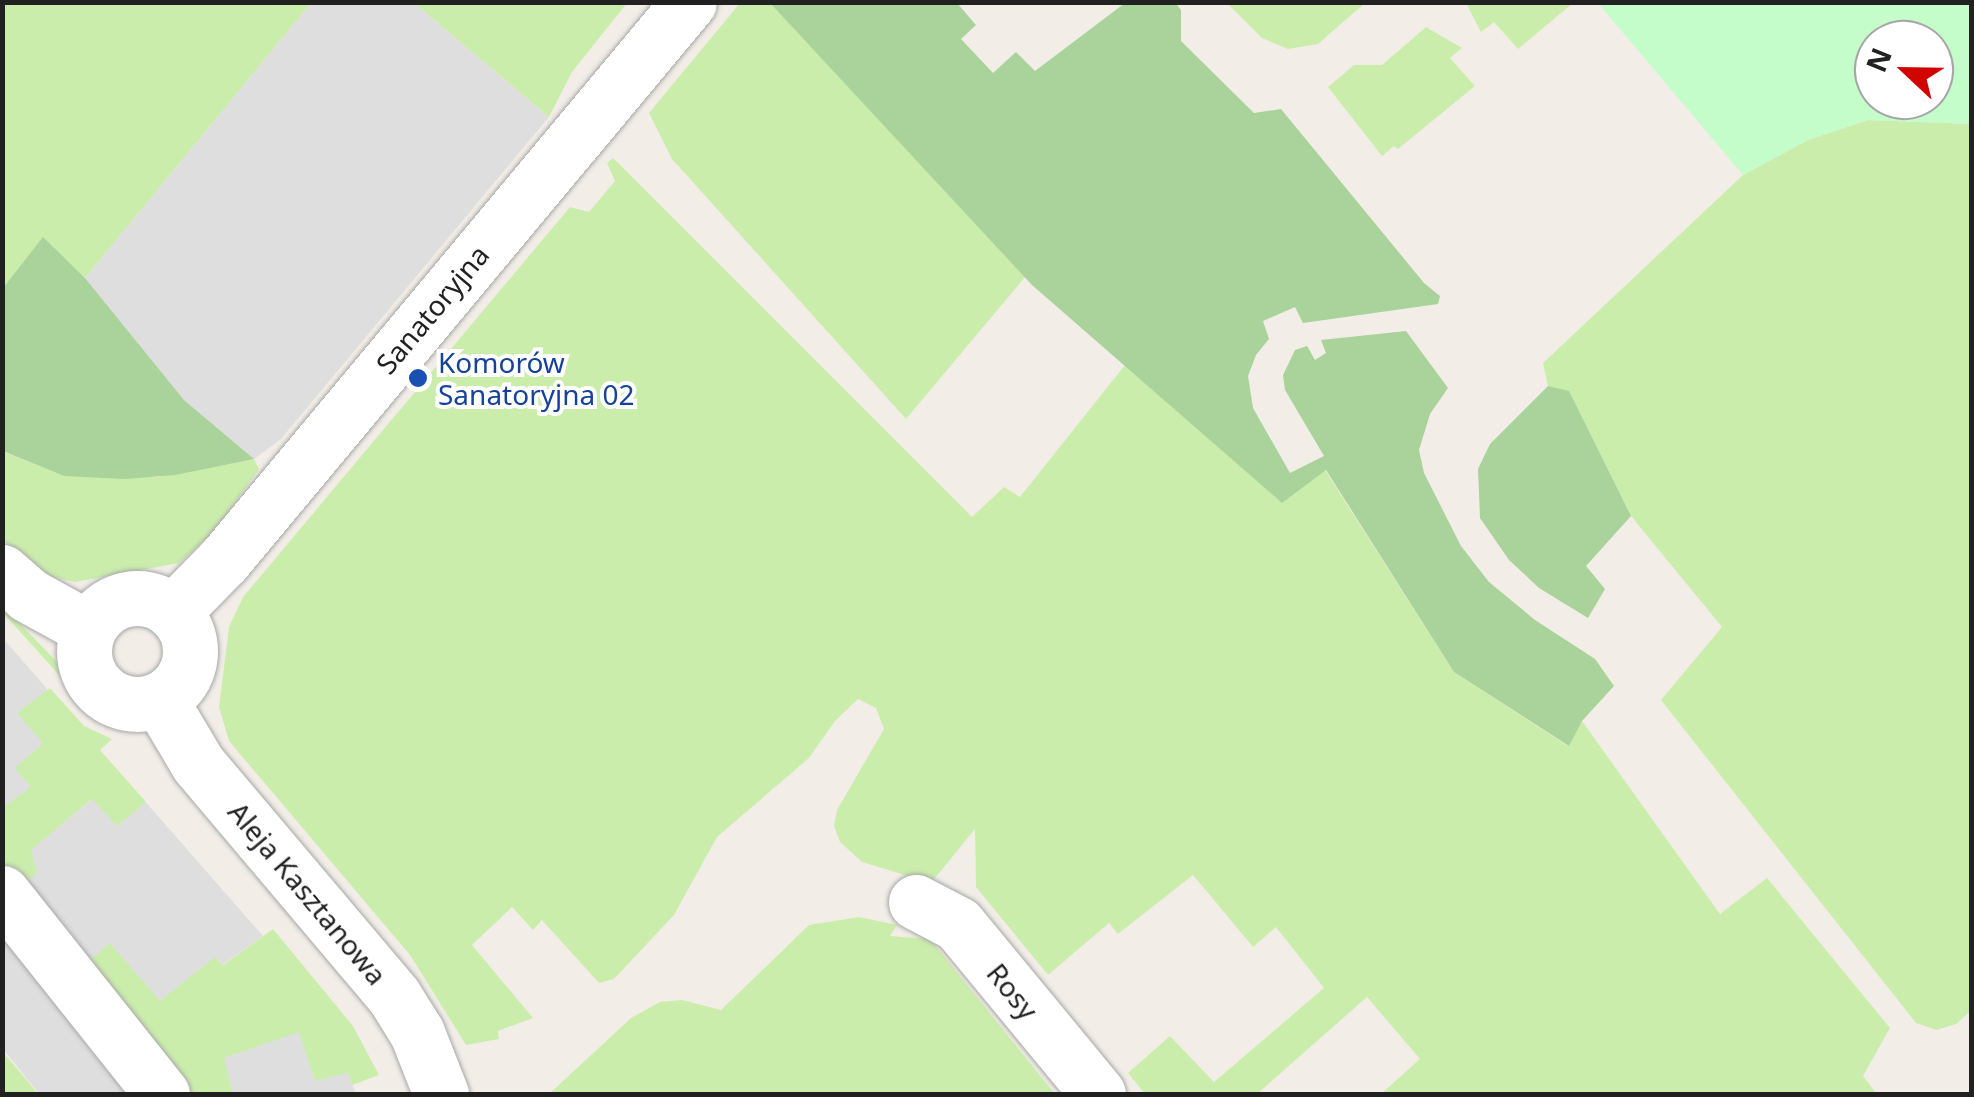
<!DOCTYPE html>
<meta charset="utf-8">
<style>
body{margin:0}
#map{position:relative;width:1974px;height:1097px;overflow:hidden;background:#f2eee7;font-family:"Noto Sans",sans-serif}
div>[style]{position:absolute}
[style*='--x']{left:calc(var(--x)*1px);top:calc(var(--y)*1px);width:calc(var(--w)*1px);rotate:calc(var(--a)*1deg)}
.residential>*{inset:0;background:#dfdede}
.grass>*{inset:0;background:#cbedac}
.forest>*{inset:0;background:#aad29b}
.park>*{inset:0;background:#c4fcca}
.roads{filter:drop-shadow(0 0 2px #a8a8a8) drop-shadow(0 0 2px #a8a8a8)}
.minor>*{height:55px;margin:-27.5px;padding:0 27.5px;transform-origin:27.5px;border-radius:27.5px;background:#fff}
.tertiary>*{height:55px;margin:-27.5px;padding:0 27.5px;transform-origin:27.5px;border-radius:27.5px;background:#fff}
.tertiary>.ring{margin:-27.5px;padding:0;box-sizing:content-box;background:none;border:55px solid #fff;border-radius:50%}
.dots>*{width:28px;height:28px;translate:-50% -50%;box-sizing:border-box;border:5px solid #fff;border-radius:50%}
span{translate:-50% -50%;white-space:nowrap;text-align:center;line-height:1.15;-webkit-text-stroke:8px #fff;paint-order:stroke}
.street-label{font-size:28px;color:#212121}
.transit-label{font-size:28px;color:#164399}
.left{translate:0 -50%;text-align:left}
.frame{position:absolute;inset:0;border:5px solid #212121;pointer-events:none}
.north{position:absolute;left:1854px;top:20px;width:100px;height:100px;box-sizing:border-box;background:#fff;border:2px solid #a6a6a6;border-radius:50%;rotate:292deg;font-size:28px;font-weight:700;line-height:40px;text-align:center;color:#212121}
.north::after{content:'';display:block;margin:auto;width:35px;height:45px;background:#d20400;clip-path:polygon(50% 0,100% 100%,50% 72%,0 100%)}
</style>
<div id="map">
<div class="residential">
<i style="clip-path:polygon(311px 3px,414px 3px,549px 117px,281px 439px,254px 459px,184px 400px,85px 278px)"></i>
<i style="clip-path:polygon(2px 637px,100px 750px,2px 833px)"></i>
<i style="clip-path:polygon(115px 767px,263px 936px,135px 1028px,3px 864px,2px 853px,64px 822px,89px 802px)"></i>
<i style="clip-path:polygon(2px 927px,135px 1094px,39px 1094px,3px 1049px)"></i>
<i style="clip-path:polygon(267px 953px,333px 1032px,356px 1094px,183px 1094px)"></i>
</div>
<div class="grass">
<i style="clip-path:polygon(3px 3px,311px 3px,85px 278px,43px 238px,3px 288px)"></i>
<i style="clip-path:polygon(414px 3px,627px 3px,572px 72px,549px 117px)"></i>
<i style="clip-path:polygon(740px 3px,770px 3px,1026px 276px,906px 419px,672px 159px,649px 113px)"></i>
<i style="clip-path:polygon(1227px 3px,1365px 3px,1318px 44px,1288px 49px,1262px 38px)"></i>
<i style="clip-path:polygon(1466px 3px,1573px 3px,1518px 49px,1494px 22px,1481px 32px)"></i>
<i style="clip-path:polygon(1426px 27px,1462px 48px,1450px 58px,1475px 86px,1398px 149px,1394px 146px,1382px 156px,1328px 87px,1354px 65px,1382px 65px)"></i>
<i style="clip-path:polygon(1868px 120px,1971px 124px,1972px 1010px,1956px 1024px,1936px 1030px,1916px 1023px,1661px 700px,1722px 627px,1631px 516px,1569px 392px,1548px 386px,1543px 363px,1743px 175px,1808px 140px)"></i>
<i style="clip-path:polygon(613px 158px,972px 517px,1004px 487px,1020px 497px,1125px 365px,1281px 502px,1325px 470px,1454px 672px,1568px 746px,1582px 721px,1720px 914px,1767px 878px,1890px 1028px,1863px 1076px,1877px 1094px,1381px 1094px,1420px 1059px,1367px 997px,1257px 1094px,1145px 1094px,1128px 1073px,1170px 1036px,1214px 1082px,1324px 988px,1276px 927px,1253px 947px,1193px 875px,1118px 934px,1109px 923px,1048px 975px,976px 887px,975px 829px,931px 883px,862px 862px,840px 842px,834px 826px,837px 810px,884px 729px,876px 708px,858px 699px,835px 721px,809px 758px,717px 837px,674px 915px,614px 979px,599px 983px,542px 920px,533px 930px,512px 907px,472px 945px,533px 1018px,498px 1031px,499px 1039px,466px 1045px,410px 955px,229px 741px,219px 707px,229px 627px,243px 597px,570px 207px,589px 212px,615px 181px,607px 163px)"></i>
<i style="clip-path:polygon(2px 451px,64px 476px,157px 477px,254px 459px,259px 469px,214px 532px,179px 563px,75px 582px,43px 575px,3px 540px)"></i>
<i style="clip-path:polygon(2px 605px,56px 661px,70px 687px,3px 613px)"></i>
<i style="clip-path:polygon(50px 688px,84px 726px,112px 739px,100px 750px,146px 802px,117px 826px,92px 799px,31px 850px,37px 872px,22px 887px,3px 864px,2px 808px,31px 787px,15px 768px,43px 743px,17px 713px)"></i>
<i style="clip-path:polygon(859px 917px,897px 925px,890px 936px,930px 939px,1055px 1094px,549px 1094px,631px 1018px,660px 1002px,682px 1000px,721px 1010px,809px 925px)"></i>
<i style="clip-path:polygon(273px 929px,353px 1026px,379px 1075px,352px 1085px,348px 1073px,315px 1081px,299px 1032px,224px 1058px,233px 1094px,183px 1094px,85px 965px,110px 943px,160px 1001px,215px 957px,222px 966px)"></i>
<i style="clip-path:polygon(2px 1051px,20px 1072px,38px 1094px,3px 1094px)"></i>
</div>
<div class="forest">
<i style="clip-path:polygon(770px 3px,957px 3px,976px 25px,961px 39px,993px 73px,1016px 52px,1035px 71px,1125px 3px,1177px 5px,1181px 10px,1181px 41px,1254px 113px,1281px 109px,1424px 283px,1440px 296px,1438px 304px,1303px 323px,1295px 307px,1263px 321px,1269px 339px,1256px 355px,1248px 376px,1253px 408px,1290px 473px,1324px 456px,1285px 390px,1283px 375px,1295px 350px,1307px 346px,1315px 360px,1326px 353px,1321px 340px,1406px 331px,1448px 388px,1430px 414px,1419px 450px,1424px 473px,1461px 546px,1489px 582px,1535px 620px,1595px 659px,1614px 686px,1582px 721px,1569px 746px,1454px 672px,1326px 470px,1282px 503px,1032px 285px)"></i>
<i style="clip-path:polygon(43px 237px,85px 278px,184px 400px,254px 459px,175px 475px,125px 479px,64px 476px,3px 451px,3px 288px)"></i>
<i style="clip-path:polygon(1548px 386px,1569px 391px,1631px 516px,1586px 566px,1605px 589px,1588px 618px,1539px 588px,1509px 560px,1480px 518px,1478px 469px,1490px 444px)"></i>
</div>
<div class="park">
<i style="clip-path:polygon(evenodd,1598px 3px,1971px 3px,1971px 124px,1868px 120px,1808px 140px,1743px 175px,1598px 3px,1874px 40px,1934px 40px,1934px 100px,1874px 100px,1874px 40px)"></i>
</div>
<div class="roads">
<div class="minor">
<i style="--x:2;--y:893;--w:257;--a:51.5"></i>
<i style="--x:916;--y:902;--w:47;--a:27.6"></i>
<i style="--x:958;--y:924;--w:220;--a:50.5"></i>
</div>
<div class="tertiary">
<i style="--x:2;--y:572;--w:35;--a:41"></i>
<i style="--x:28;--y:595;--w:68;--a:28.8"></i>
<i class="ring" style="left:84px;top:598px;width:51px;height:51px"></i>
<i style="--x:173;--y:612;--w:73;--a:-45.6"></i>
<i style="--x:224;--y:560;--w:726;--a:-50.19"></i>
<i style="--x:160;--y:700;--w:74;--a:59.3"></i>
<i style="--x:198;--y:764;--w:304;--a:49.8"></i>
<i style="--x:394;--y:996;--w:44;--a:58.1"></i>
<i style="--x:417;--y:1033;--w:66;--a:68.5"></i>
</div>
</div>
<div class="dots">
<i style="left:418px;top:378px;background:#1a4fb4"></i>
</div>
<div class="street-label">
<span style="left:432px;top:309px;rotate:-50deg">Sanatoryjna</span>
<span style="left:308px;top:893px;rotate:50deg">Aleja Kasztanowa</span>
<span style="left:1013px;top:991px;rotate:51deg">Rosy</span>
</div>
<div class="transit-label">
<span class="left" style="left:438px;top:378px">Komorów<br>Sanatoryjna 02</span>
</div>
<div class="frame"></div>
<div class="north">N</div>
</div>
